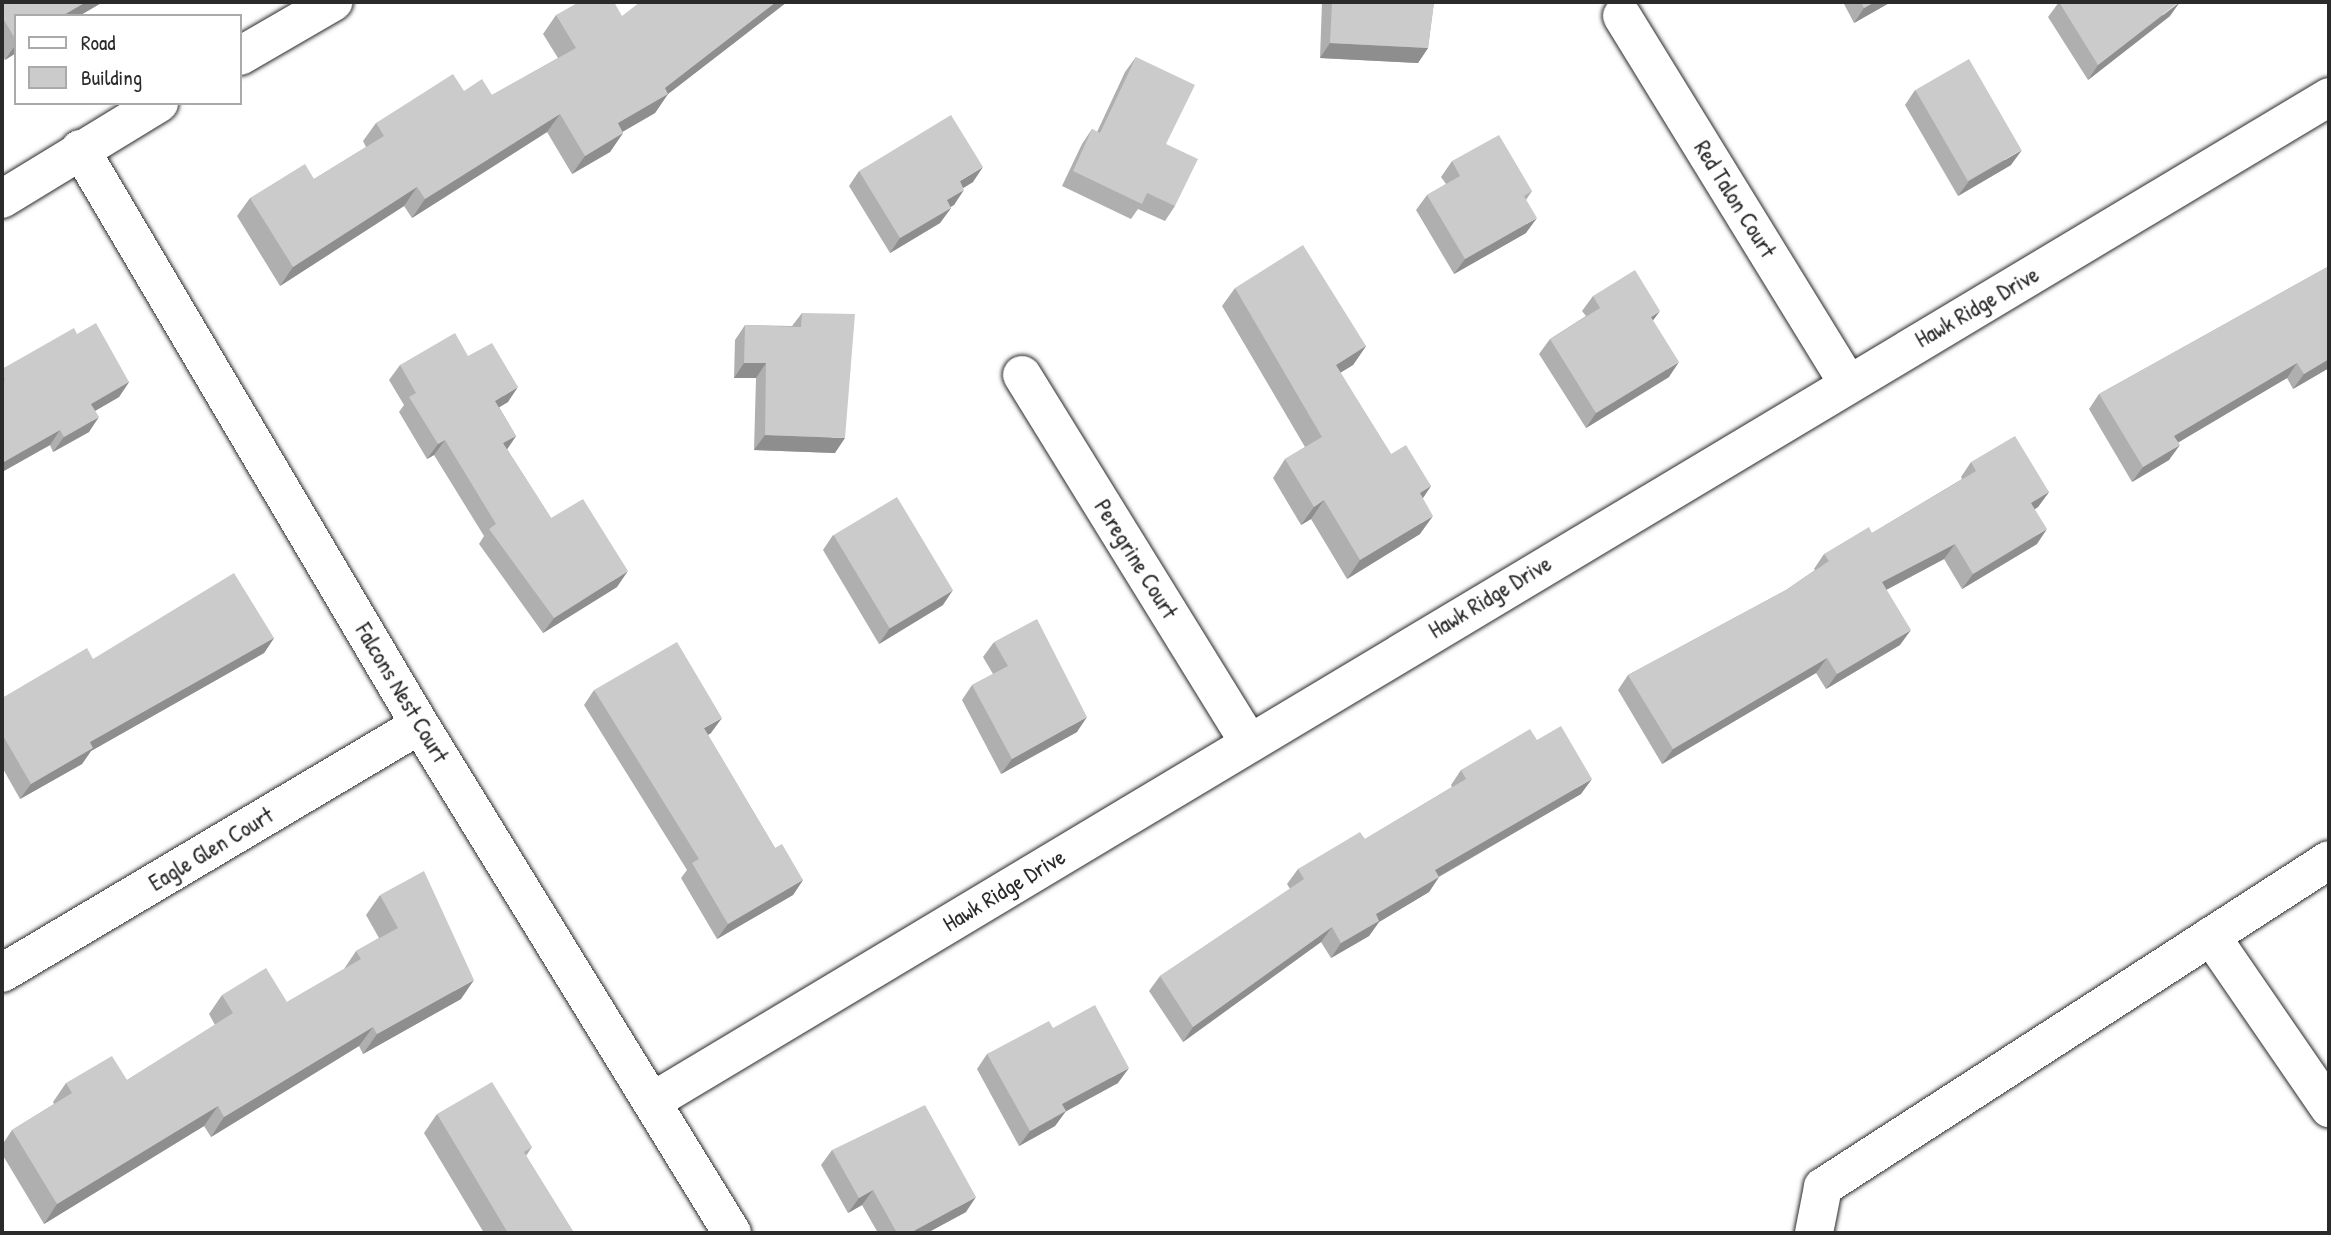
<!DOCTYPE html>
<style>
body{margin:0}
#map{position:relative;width:2331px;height:1235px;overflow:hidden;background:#fff;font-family:"Patrick Hand",sans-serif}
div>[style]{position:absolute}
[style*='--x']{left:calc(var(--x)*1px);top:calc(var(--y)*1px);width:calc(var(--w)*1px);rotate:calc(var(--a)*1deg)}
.roads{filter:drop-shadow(0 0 2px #2b2b2b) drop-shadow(0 0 2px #2b2b2b)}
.street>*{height:38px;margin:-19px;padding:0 19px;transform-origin:19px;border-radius:19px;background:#fff}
.wall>*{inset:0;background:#afafaf}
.shaded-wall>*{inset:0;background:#8e8e8e}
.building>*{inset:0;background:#cbcbcb;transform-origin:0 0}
span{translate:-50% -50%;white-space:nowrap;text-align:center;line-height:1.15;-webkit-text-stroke:5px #fff;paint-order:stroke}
.street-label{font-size:23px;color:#2b2b2b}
.frame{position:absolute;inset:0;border:4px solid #2b2b2b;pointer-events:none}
.legend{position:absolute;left:14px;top:14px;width:228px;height:91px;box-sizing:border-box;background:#fff;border:2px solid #aaa;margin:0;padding:9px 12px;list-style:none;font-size:21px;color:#2b2b2b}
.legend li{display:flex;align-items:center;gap:14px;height:35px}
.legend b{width:35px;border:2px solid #aaa}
</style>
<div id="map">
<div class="roads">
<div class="street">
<i style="--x:1622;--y:16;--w:430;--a:58.4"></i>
<i style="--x:240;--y:56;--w:108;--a:-30.1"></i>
<i style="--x:80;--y:149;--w:669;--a:59.45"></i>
<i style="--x:420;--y:725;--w:596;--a:58.44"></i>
<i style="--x:2;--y:199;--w:184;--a:-31.4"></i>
<i style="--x:1022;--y:375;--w:432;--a:58.3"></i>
<i style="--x:2211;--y:936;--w:209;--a:55.5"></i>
<i style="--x:2;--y:973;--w:486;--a:-30.7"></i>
<i style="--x:653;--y:1101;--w:1954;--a:-30.92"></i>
<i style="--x:1814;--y:1233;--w:47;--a:-78.9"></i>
<i style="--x:1823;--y:1187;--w:602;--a:-32.87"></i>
</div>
</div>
<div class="wall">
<i style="clip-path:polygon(2px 2px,103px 2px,79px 16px,16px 16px,16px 53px,5px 60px,2px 54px)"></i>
<i style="clip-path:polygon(787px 2px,668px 94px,655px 113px,622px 132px,623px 133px,610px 152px,572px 174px,547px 132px,412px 218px,404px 206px,280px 286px,237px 216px,250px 198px,314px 179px,366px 147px,363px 141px,376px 123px,464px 91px,492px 95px,558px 58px,543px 34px,556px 15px,622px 16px)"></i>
<i style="clip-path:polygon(1322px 2px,1434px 2px,1428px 48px,1418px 63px,1320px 58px)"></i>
<i style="clip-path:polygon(1843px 2px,1891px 2px,1854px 23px)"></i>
<i style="clip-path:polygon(2059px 2px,2170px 16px,2088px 80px,2048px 17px)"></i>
<i style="clip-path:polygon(1136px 57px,1166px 144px,1175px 206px,1165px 221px,1138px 209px,1131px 219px,1062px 186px,1082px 144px,1092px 129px,1097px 132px,1125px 72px)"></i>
<i style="clip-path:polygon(1915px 90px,2011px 165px,1958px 196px,1905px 105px)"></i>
<i style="clip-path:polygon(1452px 161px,1532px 191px,1526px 200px,1526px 233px,1454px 274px,1416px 210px,1427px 195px,1446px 184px,1441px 177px)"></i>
<i style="clip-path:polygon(859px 171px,973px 182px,963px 188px,954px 205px,950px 207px,951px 208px,940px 223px,890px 253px,849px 186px)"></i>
<i style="clip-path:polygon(2329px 266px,2329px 368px,2293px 389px,2287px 378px,2178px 442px,2169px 460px,2132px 482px,2089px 409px,2099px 394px)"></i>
<i style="clip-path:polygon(1235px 288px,1366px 346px,1353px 365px,1340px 373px,1391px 454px,1431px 486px,1423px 498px,1420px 534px,1347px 579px,1311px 519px,1301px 525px,1273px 478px,1285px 459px,1305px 447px,1222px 306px)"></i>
<i style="clip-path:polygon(1593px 296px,1653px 321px,1669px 377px,1586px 428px,1539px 354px,1550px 339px,1586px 316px,1582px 311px)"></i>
<i style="clip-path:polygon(802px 313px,835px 453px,754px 450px,756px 378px,734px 378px,735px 340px,745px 325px,792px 326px)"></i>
<i style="clip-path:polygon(77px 334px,129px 382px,119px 397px,95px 411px,89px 432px,53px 452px,50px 445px,2px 472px,2px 369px)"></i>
<i style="clip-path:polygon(468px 356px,508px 402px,499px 407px,516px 436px,507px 449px,551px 518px,617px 587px,543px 633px,479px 544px,484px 536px,434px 455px,427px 459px,399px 412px,404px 405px,389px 380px,400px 365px)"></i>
<i style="clip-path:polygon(1971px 462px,2049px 492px,2038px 507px,2035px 509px,2037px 544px,1962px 589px,1944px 559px,1886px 590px,1900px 645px,1826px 689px,1816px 673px,1662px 764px,1618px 690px,1628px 675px,1786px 590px,1815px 570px,1814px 569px,1824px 554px,1872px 533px,1962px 479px,1961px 477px)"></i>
<i style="clip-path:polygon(833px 535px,943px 605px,879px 644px,823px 550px)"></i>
<i style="clip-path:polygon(274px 638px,264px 653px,91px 751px,82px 764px,20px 799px,2px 767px,2px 698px,93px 659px)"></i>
<i style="clip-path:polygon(994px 642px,1077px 732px,1001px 774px,962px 700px,972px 685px,993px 674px,983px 657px)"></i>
<i style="clip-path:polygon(594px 690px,711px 733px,708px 735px,775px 848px,803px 880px,793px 895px,717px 939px,681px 878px,687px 870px,584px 705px)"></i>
<i style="clip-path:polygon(1537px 740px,1581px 794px,1439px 877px,1429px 892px,1379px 922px,1369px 936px,1331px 958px,1321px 942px,1183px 1042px,1149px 991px,1160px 976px,1290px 889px,1287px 884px,1298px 869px,1365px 839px,1452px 787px,1451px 785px,1461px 770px)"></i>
<i style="clip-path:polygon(380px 895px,461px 999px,363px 1054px,359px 1046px,211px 1137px,204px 1126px,44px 1224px,2px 1154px,2px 1145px,12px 1130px,54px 1104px,53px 1102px,66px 1083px,127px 1080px,215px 1025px,209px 1014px,222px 995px,287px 1002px,344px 969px,356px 951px,379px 938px,366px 915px)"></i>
<i style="clip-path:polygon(1053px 1028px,1118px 1083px,1066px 1111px,1055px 1126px,1019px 1146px,977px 1069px,987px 1054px)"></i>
<i style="clip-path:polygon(437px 1114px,532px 1147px,526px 1156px,574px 1233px,484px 1233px,424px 1133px)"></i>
<i style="clip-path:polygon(832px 1150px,966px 1212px,927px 1233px,878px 1233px,862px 1205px,848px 1213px,821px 1165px)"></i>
</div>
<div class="shaded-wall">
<i style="clip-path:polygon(86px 2px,103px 2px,79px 16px,62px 16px)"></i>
<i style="clip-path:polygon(776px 2px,787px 2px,668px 94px,655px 113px,605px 142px,618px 123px)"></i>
<i style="clip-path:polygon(1875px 2px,1891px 2px,1854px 23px,1864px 8px)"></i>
<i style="clip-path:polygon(2180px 2px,2170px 16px,2088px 80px,2098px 65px)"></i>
<i style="clip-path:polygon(1330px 43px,1428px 48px,1418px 63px,1320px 58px)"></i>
<i style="clip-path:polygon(16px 44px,16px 53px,5px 60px)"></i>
<i style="clip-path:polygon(560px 114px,547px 132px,412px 218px,425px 199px)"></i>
<i style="clip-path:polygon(623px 133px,610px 152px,572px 174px,585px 156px)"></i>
<i style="clip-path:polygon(2022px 150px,2011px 165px,1958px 196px,1969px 181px)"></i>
<i style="clip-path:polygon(983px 167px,973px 182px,950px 196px,960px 181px)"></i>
<i style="clip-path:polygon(417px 187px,404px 206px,280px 286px,293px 267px)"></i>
<i style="clip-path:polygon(964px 190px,954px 205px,937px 215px,947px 200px)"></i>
<i style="clip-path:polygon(951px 208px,940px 223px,890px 253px,900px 238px)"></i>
<i style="clip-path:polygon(1537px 218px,1526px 233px,1454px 274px,1465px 259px)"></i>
<i style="clip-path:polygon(1660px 311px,1649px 326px,1651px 317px)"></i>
<i style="clip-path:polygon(1366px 346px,1353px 365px,1323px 383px,1336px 365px)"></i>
<i style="clip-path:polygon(2329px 359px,2329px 368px,2293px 389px,2304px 374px)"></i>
<i style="clip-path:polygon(1679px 362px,1669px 377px,1586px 428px,1596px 413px)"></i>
<i style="clip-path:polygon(744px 363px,766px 363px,756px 378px,734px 378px)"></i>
<i style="clip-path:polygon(2297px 363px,2287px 378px,2164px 451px,2174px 436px)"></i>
<i style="clip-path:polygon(129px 382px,119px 397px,81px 419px,91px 404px)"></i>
<i style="clip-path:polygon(518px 387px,508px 402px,485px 416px,495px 401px)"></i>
<i style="clip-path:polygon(99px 417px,89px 432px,53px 452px,64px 437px)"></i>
<i style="clip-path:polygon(60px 430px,50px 445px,2px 472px,2px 463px)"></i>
<i style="clip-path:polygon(765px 435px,845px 438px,835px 453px,754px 450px)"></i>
<i style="clip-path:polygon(516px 436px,506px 451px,503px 443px)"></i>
<i style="clip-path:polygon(445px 440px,434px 455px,427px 459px,438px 444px)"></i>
<i style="clip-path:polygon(2180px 445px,2169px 460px,2132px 482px,2143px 467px)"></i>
<i style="clip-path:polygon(1431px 486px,1418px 505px,1420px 493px)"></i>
<i style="clip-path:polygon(2049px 492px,2038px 507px,2021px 518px,2031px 503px)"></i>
<i style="clip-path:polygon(1324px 500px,1311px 519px,1301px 525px,1314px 507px)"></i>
<i style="clip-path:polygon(1433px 516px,1420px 534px,1347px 579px,1360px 560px)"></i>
<i style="clip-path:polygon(2047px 529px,2037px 544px,1962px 589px,1973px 574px)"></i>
<i style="clip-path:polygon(1955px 544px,1944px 559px,1871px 598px,1882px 582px)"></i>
<i style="clip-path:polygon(628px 571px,617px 587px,543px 633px,554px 618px)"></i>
<i style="clip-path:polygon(953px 590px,943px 605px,879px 644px,890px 628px)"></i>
<i style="clip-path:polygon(1911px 630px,1900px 645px,1826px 689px,1837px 674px)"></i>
<i style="clip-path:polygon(274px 638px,264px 653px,91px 751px,82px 764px,20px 799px,31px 784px,90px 742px)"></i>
<i style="clip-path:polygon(1827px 658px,1816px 673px,1662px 764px,1673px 749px)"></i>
<i style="clip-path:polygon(1087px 717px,1077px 732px,1001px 774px,1012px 759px)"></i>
<i style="clip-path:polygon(722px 718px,711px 733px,693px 743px,704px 728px)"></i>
<i style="clip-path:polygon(1592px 779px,1581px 794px,1424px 885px,1435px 870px)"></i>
<i style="clip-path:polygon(1439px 877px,1429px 892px,1379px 922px,1369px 936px,1331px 958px,1341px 943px,1376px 914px)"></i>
<i style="clip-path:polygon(803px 880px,793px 895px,717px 939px,728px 924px)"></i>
<i style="clip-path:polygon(1332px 927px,1321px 942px,1183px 1042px,1193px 1027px)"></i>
<i style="clip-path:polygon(474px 980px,461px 999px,363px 1054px,377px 1034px)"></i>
<i style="clip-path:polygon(373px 1027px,359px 1046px,211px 1137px,224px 1117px)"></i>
<i style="clip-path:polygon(1129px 1068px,1118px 1083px,1052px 1119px,1062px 1104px)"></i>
<i style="clip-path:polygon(218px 1106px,204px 1126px,44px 1224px,57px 1204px)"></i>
<i style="clip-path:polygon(1066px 1111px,1055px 1126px,1019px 1146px,1030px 1131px)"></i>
<i style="clip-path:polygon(873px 1190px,862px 1205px,848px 1213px,859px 1198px)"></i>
<i style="clip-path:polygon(976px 1197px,966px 1212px,927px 1233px,910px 1233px)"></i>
</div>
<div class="building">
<i style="clip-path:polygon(2px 2px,86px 2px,62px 16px,16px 16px,16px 40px,2px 17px)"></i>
<i style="clip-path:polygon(579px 2px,614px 2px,622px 16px,640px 2px,776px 2px,665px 88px,668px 94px,618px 123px,623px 133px,585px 156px,560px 114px,425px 199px,417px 187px,293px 267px,250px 198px,305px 164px,314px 179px,384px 136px,376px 123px,453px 74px,464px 91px,482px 79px,492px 95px,576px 48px,556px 15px)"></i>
<i style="clip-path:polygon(1332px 2px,1434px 2px,1428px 48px,1330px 43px)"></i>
<i style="clip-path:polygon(1861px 2px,1875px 2px,1864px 8px)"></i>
<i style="clip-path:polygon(2059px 2px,2179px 2px,2098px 65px)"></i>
<i style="clip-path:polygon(1136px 57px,1195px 85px,1166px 144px,1198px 159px,1175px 206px,1147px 193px,1142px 204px,1073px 171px,1092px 129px,1100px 133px)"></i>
<i style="left:1969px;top:59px;width:105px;height:62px;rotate:60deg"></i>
<i style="clip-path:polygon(951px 115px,983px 167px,960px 181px,964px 190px,947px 200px,951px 208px,900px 238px,859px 171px)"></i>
<i style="clip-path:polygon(1499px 135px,1532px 191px,1524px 196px,1537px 218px,1465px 259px,1427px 195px,1460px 176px,1452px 161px)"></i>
<i style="clip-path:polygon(1303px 245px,1366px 346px,1336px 365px,1391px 454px,1406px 445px,1431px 486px,1420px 493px,1433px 516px,1360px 560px,1324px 500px,1314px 507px,1285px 459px,1322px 437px,1235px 288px)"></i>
<i style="clip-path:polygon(2329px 266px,2329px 359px,2304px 374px,2297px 363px,2174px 436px,2180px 445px,2143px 467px,2099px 394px)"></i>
<i style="clip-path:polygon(1635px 270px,1660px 311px,1651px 317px,1679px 362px,1596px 413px,1550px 339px,1600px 308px,1593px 296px)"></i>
<i style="clip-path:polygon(802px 313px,855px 314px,845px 438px,765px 435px,766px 363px,744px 363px,745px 325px,801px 327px)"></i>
<i style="clip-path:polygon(96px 323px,129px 382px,91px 404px,99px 417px,64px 437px,60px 430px,2px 463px,2px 382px,5px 380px,2px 373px,2px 369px,74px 328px,77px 334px)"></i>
<i style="clip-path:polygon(455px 333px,468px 356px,492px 343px,518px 387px,495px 401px,516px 436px,503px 443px,551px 518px,583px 499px,628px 571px,554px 618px,489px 529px,496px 524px,445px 440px,438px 444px,409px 397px,416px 393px,400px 365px)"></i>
<i style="clip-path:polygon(2015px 436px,2049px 492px,2031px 503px,2047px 529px,1973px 574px,1955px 544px,1882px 582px,1911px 630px,1837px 674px,1827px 658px,1673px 749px,1628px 675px,1786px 590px,1829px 561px,1824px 554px,1869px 527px,1872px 533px,1976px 471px,1971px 462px)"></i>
<i style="left:897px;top:497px;width:109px;height:74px;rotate:59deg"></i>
<i style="clip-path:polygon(234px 573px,274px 638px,90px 742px,93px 748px,31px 784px,2px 734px,2px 698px,87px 648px,93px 659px)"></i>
<i style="clip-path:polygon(1037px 619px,1087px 717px,1012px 759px,972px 685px,1008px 666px,994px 642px)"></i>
<i style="clip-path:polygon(677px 642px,722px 718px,704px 728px,775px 848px,782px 844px,803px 880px,728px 924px,692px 863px,699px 859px,594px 690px)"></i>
<i style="clip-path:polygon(1561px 726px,1592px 779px,1435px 870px,1439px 877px,1376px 914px,1379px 921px,1341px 943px,1332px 927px,1193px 1027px,1160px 976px,1304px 879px,1298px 869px,1360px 832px,1365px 839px,1466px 779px,1461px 770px,1530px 729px,1537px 740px)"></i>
<i style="clip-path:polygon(424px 871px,474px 980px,377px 1034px,373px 1027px,224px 1117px,218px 1106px,57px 1204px,12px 1130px,72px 1093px,66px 1083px,112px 1056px,127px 1080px,233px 1013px,222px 995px,266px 968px,287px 1002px,361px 959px,356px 951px,398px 928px,380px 895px)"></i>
<i style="clip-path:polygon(1095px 1005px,1129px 1068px,1062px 1104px,1066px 1111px,1030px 1131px,987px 1054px,1049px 1021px,1053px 1028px)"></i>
<i style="clip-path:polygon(492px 1082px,532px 1147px,524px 1152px,574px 1233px,508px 1233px,437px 1114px)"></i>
<i style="clip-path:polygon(925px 1105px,976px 1197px,910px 1233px,897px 1233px,873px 1190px,859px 1198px,832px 1150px)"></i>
</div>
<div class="street-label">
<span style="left:1735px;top:199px;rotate:58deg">Red Talon Court</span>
<span style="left:1977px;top:307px;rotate:-30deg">Hawk Ridge Drive</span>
<span style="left:1136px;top:559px;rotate:58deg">Peregrine Court</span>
<span style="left:1490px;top:597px;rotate:-31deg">Hawk Ridge Drive</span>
<span style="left:402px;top:693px;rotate:59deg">Falcons Nest Court</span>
<span style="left:211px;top:849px;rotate:-31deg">Eagle Glen Court</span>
<span style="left:1004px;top:890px;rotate:-31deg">Hawk Ridge Drive</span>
</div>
<div class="frame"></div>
<ul class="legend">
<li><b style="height:9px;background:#fff"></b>Road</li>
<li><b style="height:19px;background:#cbcbcb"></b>Building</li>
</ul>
</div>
